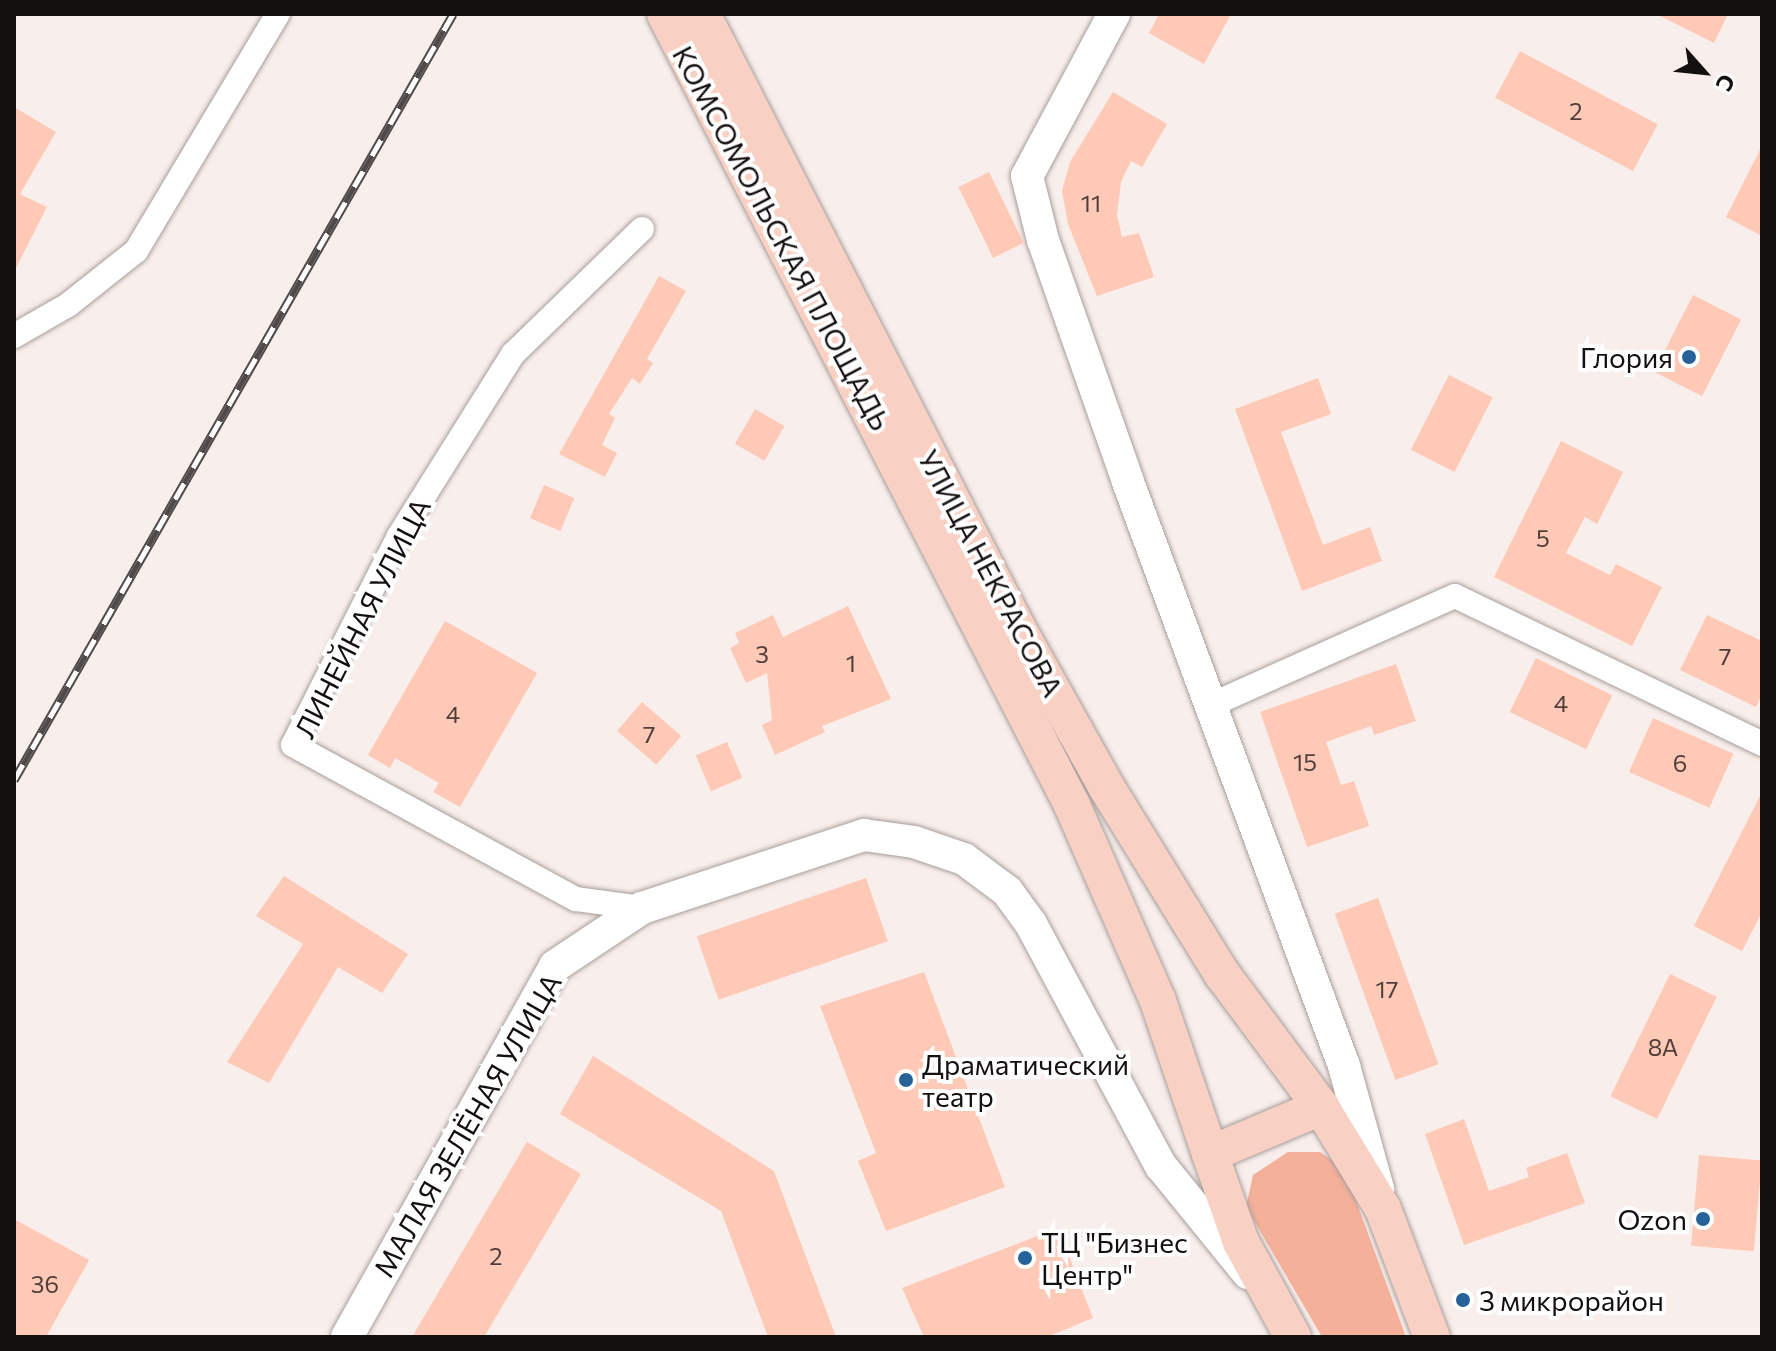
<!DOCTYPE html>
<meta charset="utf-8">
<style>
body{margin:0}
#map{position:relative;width:1776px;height:1351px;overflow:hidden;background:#f8eeeb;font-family:Commissioner,sans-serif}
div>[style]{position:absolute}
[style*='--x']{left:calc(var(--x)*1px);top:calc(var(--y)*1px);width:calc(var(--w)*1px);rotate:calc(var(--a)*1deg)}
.green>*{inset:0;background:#f5b09a}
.building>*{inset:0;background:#ffc9b7;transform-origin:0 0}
.roads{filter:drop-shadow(0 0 2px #a89e9b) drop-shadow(0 0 2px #a89e9b)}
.minor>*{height:24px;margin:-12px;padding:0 12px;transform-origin:12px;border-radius:12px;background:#fff}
.tertiary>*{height:32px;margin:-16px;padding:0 16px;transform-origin:16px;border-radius:16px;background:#fff}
.secondary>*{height:36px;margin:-18px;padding:0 18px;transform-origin:18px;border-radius:18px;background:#f8d1c4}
.rail>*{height:9px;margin-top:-4.5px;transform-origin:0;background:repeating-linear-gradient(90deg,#fefefe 0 18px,#504a49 0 36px);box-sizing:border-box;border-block:2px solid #504a49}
.dots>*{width:22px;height:22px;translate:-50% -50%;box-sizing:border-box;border:4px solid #fefefe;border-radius:50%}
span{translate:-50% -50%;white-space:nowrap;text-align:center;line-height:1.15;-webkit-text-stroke:8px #fefefe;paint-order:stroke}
.number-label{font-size:24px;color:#4f3e39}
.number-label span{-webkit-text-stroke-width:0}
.street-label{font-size:28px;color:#14100f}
.poi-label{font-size:28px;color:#14100f}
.right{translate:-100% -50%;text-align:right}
.left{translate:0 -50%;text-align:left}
.frame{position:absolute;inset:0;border:16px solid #14100f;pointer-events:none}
.north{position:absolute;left:1664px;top:32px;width:80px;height:80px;-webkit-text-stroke:6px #fefefe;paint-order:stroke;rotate:117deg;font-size:22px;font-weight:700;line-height:32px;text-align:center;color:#14100f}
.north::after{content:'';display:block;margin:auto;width:28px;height:36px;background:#14100f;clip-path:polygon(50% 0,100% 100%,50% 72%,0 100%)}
</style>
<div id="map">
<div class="green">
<i style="clip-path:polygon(1288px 1152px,1320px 1152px,1336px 1163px,1352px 1190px,1406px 1337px,1322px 1337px,1246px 1207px,1253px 1175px)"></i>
</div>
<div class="building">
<i style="clip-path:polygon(1159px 14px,1231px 14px,1204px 64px,1149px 33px)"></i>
<i style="clip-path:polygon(1656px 14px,1728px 14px,1714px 43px)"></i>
<i style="left:1520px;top:51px;width:156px;height:53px;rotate:28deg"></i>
<i style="clip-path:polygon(1113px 92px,1167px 124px,1142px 167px,1131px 161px,1121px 182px,1117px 215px,1122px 237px,1139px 233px,1154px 277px,1097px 296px,1068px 224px,1062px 191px,1070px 162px)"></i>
<i style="clip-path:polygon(14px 107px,56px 132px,20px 194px,47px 207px,14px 272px)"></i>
<i style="clip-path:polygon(1762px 146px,1762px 236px,1726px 217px)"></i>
<i style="left:989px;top:172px;width:79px;height:34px;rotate:64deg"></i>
<i style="clip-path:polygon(659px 276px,686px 291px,647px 359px,653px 363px,640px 384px,632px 378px,609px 414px,615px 418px,602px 445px,617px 453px,605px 477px,559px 454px)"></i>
<i style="left:1693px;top:295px;width:54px;height:86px;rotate:27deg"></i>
<i style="left:1449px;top:375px;width:49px;height:84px;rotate:27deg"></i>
<i style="clip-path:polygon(1318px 378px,1331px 414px,1281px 432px,1323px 545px,1370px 527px,1382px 561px,1302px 591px,1235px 409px)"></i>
<i style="left:755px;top:409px;width:34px;height:40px;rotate:30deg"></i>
<i style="clip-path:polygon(1561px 441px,1623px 472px,1597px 524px,1585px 517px,1566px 553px,1610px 575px,1616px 564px,1662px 587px,1632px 646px,1494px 577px)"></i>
<i style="left:544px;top:485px;width:33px;height:36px;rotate:23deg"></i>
<i style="clip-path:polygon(848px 606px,891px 699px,822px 726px,825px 732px,775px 755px,762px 725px,772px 720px,767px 673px,746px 683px,730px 648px,739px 643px,735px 633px,773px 615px,783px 637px)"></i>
<i style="clip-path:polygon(1707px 615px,1762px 641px,1762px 694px,1756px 707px,1680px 670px)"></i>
<i style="clip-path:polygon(445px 621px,537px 673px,460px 807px,433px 792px,439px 783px,395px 758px,390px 768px,368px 755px)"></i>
<i style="left:1536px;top:658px;width:85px;height:60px;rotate:26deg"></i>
<i style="clip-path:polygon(1396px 664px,1416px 721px,1374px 735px,1371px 726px,1326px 742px,1341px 785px,1354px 781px,1369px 826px,1307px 847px,1260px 712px)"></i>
<i style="left:642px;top:702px;width:52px;height:38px;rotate:41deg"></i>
<i style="left:1653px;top:718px;width:88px;height:59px;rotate:24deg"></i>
<i style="left:727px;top:742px;width:39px;height:34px;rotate:67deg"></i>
<i style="clip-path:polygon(1762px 792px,1762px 912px,1742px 951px,1694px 926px)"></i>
<i style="clip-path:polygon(284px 876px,408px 954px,382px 993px,338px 967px,269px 1083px,227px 1062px,303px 944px,256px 916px)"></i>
<i style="left:866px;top:878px;width:67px;height:179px;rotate:71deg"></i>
<i style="left:1378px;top:898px;width:177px;height:46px;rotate:70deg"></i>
<i style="clip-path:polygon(924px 972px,1005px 1187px,886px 1231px,858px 1161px,876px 1153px,820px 1006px)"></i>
<i style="left:1670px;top:974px;width:52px;height:136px;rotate:26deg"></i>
<i style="clip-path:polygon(593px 1056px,774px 1171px,836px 1337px,768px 1337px,721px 1211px,560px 1114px)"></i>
<i style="clip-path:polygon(1464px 1119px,1489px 1191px,1529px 1177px,1526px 1168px,1567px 1153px,1585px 1203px,1464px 1245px,1425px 1134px)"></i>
<i style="clip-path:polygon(527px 1142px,581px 1174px,484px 1337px,412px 1337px)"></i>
<i style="left:1699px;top:1155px;width:63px;height:91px;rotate:5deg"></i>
<i style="clip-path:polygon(14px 1219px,89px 1260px,46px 1337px,14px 1337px)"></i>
<i style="clip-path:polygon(1058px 1228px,1093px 1318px,1047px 1337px,924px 1337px,902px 1288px)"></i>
</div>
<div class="roads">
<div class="minor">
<i style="--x:642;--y:229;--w:180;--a:135.9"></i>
<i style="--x:513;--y:354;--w:215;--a:122.1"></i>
<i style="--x:399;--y:536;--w:234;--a:116.9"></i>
<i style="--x:293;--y:745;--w:322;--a:28.6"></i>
<i style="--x:576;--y:899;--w:67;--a:7.8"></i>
<i style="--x:14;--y:336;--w:62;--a:-29.9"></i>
<i style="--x:68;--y:305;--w:87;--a:-38.5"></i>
<i style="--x:136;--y:251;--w:276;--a:-59.1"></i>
<i style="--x:1211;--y:705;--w:267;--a:-24.1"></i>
<i style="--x:1455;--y:596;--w:341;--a:25.7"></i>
</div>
<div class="tertiary">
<i style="--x:1114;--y:14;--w:184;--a:118.2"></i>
<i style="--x:1027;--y:176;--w:66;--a:76"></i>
<i style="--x:1043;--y:240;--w:256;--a:70.6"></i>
<i style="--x:1128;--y:482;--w:623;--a:69.7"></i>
<i style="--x:1344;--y:1066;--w:128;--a:74.5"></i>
<i style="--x:347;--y:1337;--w:425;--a:-60.7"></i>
<i style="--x:555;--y:966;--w:105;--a:-33.7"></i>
<i style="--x:642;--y:908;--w:234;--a:-18.2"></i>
<i style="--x:864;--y:835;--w:50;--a:8"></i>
<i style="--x:914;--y:842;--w:53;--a:18.8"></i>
<i style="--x:964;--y:859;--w:54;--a:36.7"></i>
<i style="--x:1007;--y:891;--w:41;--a:54"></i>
<i style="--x:1031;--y:924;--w:275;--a:61.8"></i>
<i style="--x:1161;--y:1166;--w:138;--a:50.9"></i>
</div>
<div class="secondary">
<i style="--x:665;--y:14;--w:890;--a:62.77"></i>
<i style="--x:1072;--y:805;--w:214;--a:66.3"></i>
<i style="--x:1158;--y:1001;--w:162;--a:71.2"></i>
<i style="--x:702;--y:14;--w:689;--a:62.8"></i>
<i style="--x:1017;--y:627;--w:184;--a:60.8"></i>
<i style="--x:1107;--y:788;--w:219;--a:58.3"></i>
<i style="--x:1222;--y:974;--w:166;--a:53.3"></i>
<i style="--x:1293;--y:1337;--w:108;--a:-118.7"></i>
<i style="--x:1241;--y:1242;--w:93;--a:-109.4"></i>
<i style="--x:1210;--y:1154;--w:121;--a:-22.9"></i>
<i style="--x:1321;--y:1107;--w:119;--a:58.7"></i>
<i style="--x:1383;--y:1209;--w:137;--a:69.1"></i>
</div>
</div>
<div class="rail">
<i style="--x:14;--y:780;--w:883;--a:-60.18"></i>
</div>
<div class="dots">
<i style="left:1689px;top:357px;background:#256299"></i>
<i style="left:906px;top:1080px;background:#256299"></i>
<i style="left:1703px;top:1219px;background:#256299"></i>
<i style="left:1025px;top:1258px;background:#256299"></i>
<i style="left:1463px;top:1300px;background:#256299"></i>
</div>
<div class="number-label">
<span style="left:1576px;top:111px">2</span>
<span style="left:1091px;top:203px">11</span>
<span style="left:1543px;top:538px">5</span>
<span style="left:762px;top:654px">3</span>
<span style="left:1725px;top:656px">7</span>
<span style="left:851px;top:663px">1</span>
<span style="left:1561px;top:703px">4</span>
<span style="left:453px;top:714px">4</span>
<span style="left:649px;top:734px">7</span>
<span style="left:1305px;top:762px">15</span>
<span style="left:1680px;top:763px">6</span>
<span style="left:1387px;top:989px">17</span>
<span style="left:1663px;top:1047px">8А</span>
<span style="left:496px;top:1256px">2</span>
<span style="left:45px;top:1284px">36</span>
</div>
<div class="street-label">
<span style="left:782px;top:238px;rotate:62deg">КОМСОМОЛЬСКАЯ ПЛОЩАДЬ</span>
<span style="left:991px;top:573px;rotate:62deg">УЛИЦА НЕКРАСОВА</span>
<span style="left:362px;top:618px;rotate:-63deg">ЛИНЕЙНАЯ УЛИЦА</span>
<span style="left:467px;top:1125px;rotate:-60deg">МАЛАЯ ЗЕЛЁНАЯ УЛИЦА</span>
</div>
<div class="poi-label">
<span class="right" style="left:1673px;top:357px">Глория</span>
<span class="left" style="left:922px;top:1080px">Драматический<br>театр</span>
<span class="right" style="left:1687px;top:1219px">Ozon</span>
<span class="left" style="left:1041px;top:1258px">ТЦ "Бизнес<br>Центр"</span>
<span class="left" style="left:1479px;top:1300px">3 микрорайон</span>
</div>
<div class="frame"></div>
<div class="north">С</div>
</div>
